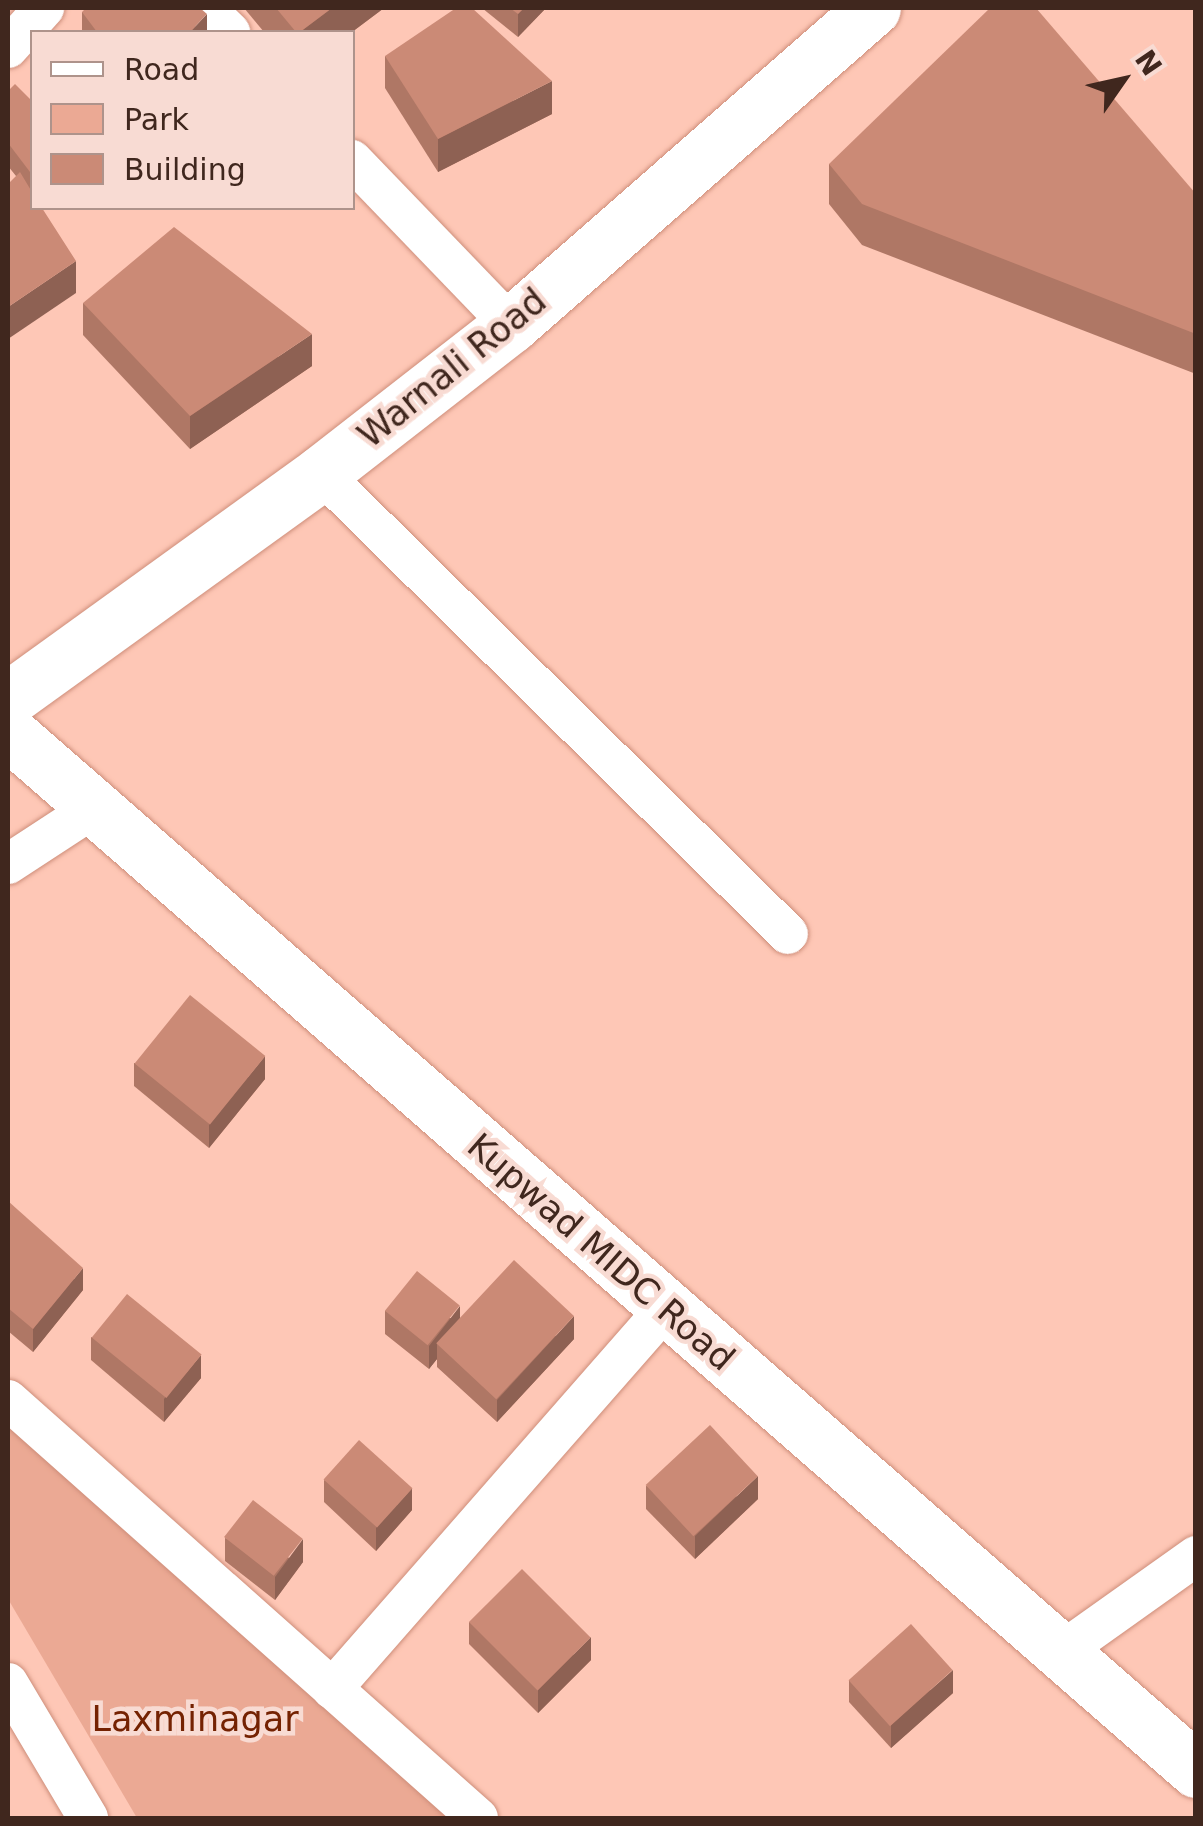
<!DOCTYPE html>
<style>
body{margin:0}
#map{position:relative;width:1203px;height:1826px;overflow:hidden;background:#fec7b6;font-family:"DejaVu Sans",sans-serif}
div>[style]{position:absolute}
[style*='--x']{left:calc(var(--x)*1px);top:calc(var(--y)*1px);width:calc(var(--w)*1px);rotate:calc(var(--a)*1deg)}
.green>*{inset:0;background:#eba994}
.roads{filter:drop-shadow(0 0 2px #ce8e7a) drop-shadow(0 0 2px #ce8e7a)}
.minor>*{height:40px;margin:-20px;padding:0 20px;transform-origin:20px;border-radius:20px;background:#fff}
.secondary>*{height:55px;margin:-27.5px;padding:0 27.5px;transform-origin:27.5px;border-radius:27.5px;background:#fff}
.primary>*{height:55px;margin:-27.5px;padding:0 27.5px;transform-origin:27.5px;border-radius:27.5px;background:#fff}
.wall>*{inset:0;background:#af7765}
.shaded-wall>*{inset:0;background:#8e6153}
.building>*{inset:0;background:#cb8a76;transform-origin:0 0}
span{translate:-50% -50%;white-space:nowrap;text-align:center;line-height:1.15;-webkit-text-stroke:9px #f8dbd3;paint-order:stroke}
.street-label{font-size:35px;color:#40271e}
.park-label{font-size:35px;color:#742202}
.frame{position:absolute;inset:0;border:10px solid #40271e;pointer-events:none}
.legend{position:absolute;left:30px;top:30px;width:325px;height:180px;box-sizing:border-box;background:#f8dbd3;border:2px solid #ae938b;margin:0;padding:12px 18px;list-style:none;font-size:30px;color:#40271e}
.legend li{display:flex;align-items:center;gap:20px;height:50px}
.legend b{width:50px;border:2px solid #ae938b}
.north{position:absolute;left:1073px;top:30px;width:100px;height:100px;-webkit-text-stroke:8px #f8dbd3;paint-order:stroke;rotate:56deg;font-size:28px;font-weight:700;line-height:40px;text-align:center;color:#40271e}
.north::after{content:'';display:block;margin:auto;width:35px;height:45px;background:#40271e;clip-path:polygon(50% 0,100% 100%,50% 72%,0 100%)}
</style>
<div id="map">
<div class="green">
<i style="clip-path:polygon(8px 1419px,456px 1818px,137px 1818px,8px 1599px)"></i>
</div>
<div class="roads">
<div class="minor">
<i style="--x:205;--y:8;--w:35;--a:44"></i>
<i style="--x:8;--y:48;--w:54;--a:-48"></i>
<i style="--x:352;--y:160;--w:229;--a:46.1"></i>
<i style="--x:321;--y:473;--w:656;--a:44.63"></i>
<i style="--x:8;--y:864;--w:103;--a:-33.1"></i>
<i style="--x:8;--y:1400;--w:629;--a:41.65"></i>
<i style="--x:1061;--y:1652;--w:166;--a:-35.4"></i>
<i style="--x:8;--y:1683;--w:157;--a:59.3"></i>
<i style="--x:332;--y:1689;--w:507;--a:-48.76"></i>
</div>
<div class="secondary">
<i style="--x:8;--y:699;--w:386;--a:-35.8"></i>
<i style="--x:321;--y:473;--w:241;--a:-37.9"></i>
<i style="--x:511;--y:325;--w:481;--a:-41.2"></i>
</div>
<div class="primary">
<i style="--x:8;--y:732;--w:1578;--a:41.14"></i>
</div>
</div>
<div class="wall">
<i style="clip-path:polygon(244px 8px,384px 8px,352px 32px,264px 32px)"></i>
<i style="clip-path:polygon(482px 8px,546px 8px,518px 37px)"></i>
<i style="clip-path:polygon(82px 12px,207px 32px,82px 32px)"></i>
<i style="clip-path:polygon(385px 56px,552px 114px,438px 172px,385px 88px)"></i>
<i style="clip-path:polygon(8px 91px,32px 101px,32px 208px,76px 293px,16px 176px,8px 166px)"></i>
<i style="clip-path:polygon(829px 164px,1196px 194px,1196px 374px,862px 245px,829px 204px)"></i>
<i style="clip-path:polygon(83px 303px,312px 366px,190px 449px,83px 335px)"></i>
<i style="clip-path:polygon(134px 1063px,265px 1079px,209px 1148px,134px 1086px)"></i>
<i style="clip-path:polygon(8px 1202px,83px 1290px,33px 1352px,8px 1331px)"></i>
<i style="clip-path:polygon(385px 1311px,460px 1319px,574px 1339px,497px 1422px,437px 1367px,437px 1359px,429px 1369px,385px 1334px)"></i>
<i style="clip-path:polygon(91px 1337px,201px 1378px,164px 1422px,91px 1360px)"></i>
<i style="clip-path:polygon(324px 1480px,412px 1510px,376px 1551px,324px 1502px)"></i>
<i style="clip-path:polygon(646px 1486px,758px 1499px,695px 1559px,646px 1509px)"></i>
<i style="clip-path:polygon(225px 1538px,303px 1562px,275px 1600px,225px 1561px)"></i>
<i style="clip-path:polygon(469px 1622px,591px 1660px,538px 1713px,469px 1644px)"></i>
<i style="clip-path:polygon(849px 1680px,953px 1693px,891px 1748px,849px 1702px)"></i>
</div>
<div class="shaded-wall">
<i style="clip-path:polygon(332px 8px,384px 8px,352px 32px,300px 32px)"></i>
<i style="clip-path:polygon(524px 8px,546px 8px,518px 37px,518px 14px)"></i>
<i style="clip-path:polygon(207px 14px,207px 32px,190px 32px)"></i>
<i style="clip-path:polygon(552px 81px,552px 114px,438px 172px,438px 139px)"></i>
<i style="clip-path:polygon(32px 169px,32px 192px,30px 195px,30px 172px)"></i>
<i style="clip-path:polygon(76px 261px,76px 293px,8px 339px,8px 307px)"></i>
<i style="clip-path:polygon(312px 334px,312px 366px,190px 449px,190px 416px)"></i>
<i style="clip-path:polygon(9px 956px,9px 978px,8px 980px,8px 958px)"></i>
<i style="clip-path:polygon(265px 1056px,265px 1079px,209px 1148px,209px 1125px)"></i>
<i style="clip-path:polygon(83px 1268px,83px 1290px,33px 1352px,33px 1329px)"></i>
<i style="clip-path:polygon(460px 1306px,460px 1329px,437px 1344px,437px 1359px,429px 1369px,429px 1346px)"></i>
<i style="clip-path:polygon(574px 1316px,574px 1339px,497px 1422px,497px 1400px)"></i>
<i style="clip-path:polygon(201px 1355px,201px 1378px,164px 1422px,164px 1399px)"></i>
<i style="clip-path:polygon(758px 1476px,758px 1499px,695px 1559px,695px 1536px)"></i>
<i style="clip-path:polygon(412px 1488px,412px 1510px,376px 1551px,376px 1528px)"></i>
<i style="clip-path:polygon(303px 1539px,303px 1562px,275px 1600px,275px 1577px)"></i>
<i style="clip-path:polygon(591px 1637px,591px 1660px,538px 1713px,538px 1690px)"></i>
<i style="clip-path:polygon(953px 1670px,953px 1693px,891px 1748px,891px 1725px)"></i>
</div>
<div class="building">
<i style="clip-path:polygon(86px 8px,200px 8px,207px 14px,190px 32px,97px 32px,82px 12px)"></i>
<i style="clip-path:polygon(276px 8px,332px 8px,300px 32px,296px 32px)"></i>
<i style="clip-path:polygon(456px 8px,472px 8px,552px 81px,438px 139px,385px 56px)"></i>
<i style="clip-path:polygon(510px 8px,524px 8px,518px 14px)"></i>
<i style="clip-path:polygon(990px 8px,1036px 8px,1196px 194px,1196px 334px,862px 204px,829px 164px)"></i>
<i style="clip-path:polygon(15px 84px,32px 101px,32px 169px,30px 172px,8px 143px,8px 91px)"></i>
<i style="clip-path:polygon(20px 172px,32px 192px,32px 208px,42px 208px,76px 261px,8px 307px,8px 184px)"></i>
<i style="clip-path:polygon(174px 227px,312px 334px,190px 416px,83px 303px)"></i>
<i style="left:190px;top:995px;width:97px;height:88px;rotate:39deg"></i>
<i style="clip-path:polygon(8px 1201px,83px 1268px,33px 1329px,8px 1308px)"></i>
<i style="left:514px;top:1260px;width:82px;height:114px;rotate:43deg"></i>
<i style="left:417px;top:1271px;width:55px;height:51px;rotate:39deg"></i>
<i style="left:127px;top:1294px;width:96px;height:56px;rotate:39deg"></i>
<i style="left:710px;top:1425px;width:70px;height:88px;rotate:47deg"></i>
<i style="left:359px;top:1440px;width:72px;height:53px;rotate:42deg"></i>
<i style="left:253px;top:1500px;width:63px;height:47px;rotate:38deg"></i>
<i style="left:522px;top:1569px;width:97px;height:75px;rotate:45deg"></i>
<i style="left:911px;top:1624px;width:62px;height:84px;rotate:48deg"></i>
</div>
<div class="street-label">
<span style="left:452px;top:368px;rotate:-39deg">Warnali Road</span>
<span style="left:601px;top:1252px;rotate:41deg">Kupwad MIDC Road</span>
</div>
<div class="park-label">
<span style="left:195px;top:1719px">Laxminagar</span>
</div>
<div class="frame"></div>
<ul class="legend">
<li><b style="height:12px;background:#fff"></b>Road</li>
<li><b style="height:28px;background:#eba994"></b>Park</li>
<li><b style="height:28px;background:#cb8a76"></b>Building</li>
</ul>
<div class="north">N</div>
</div>
